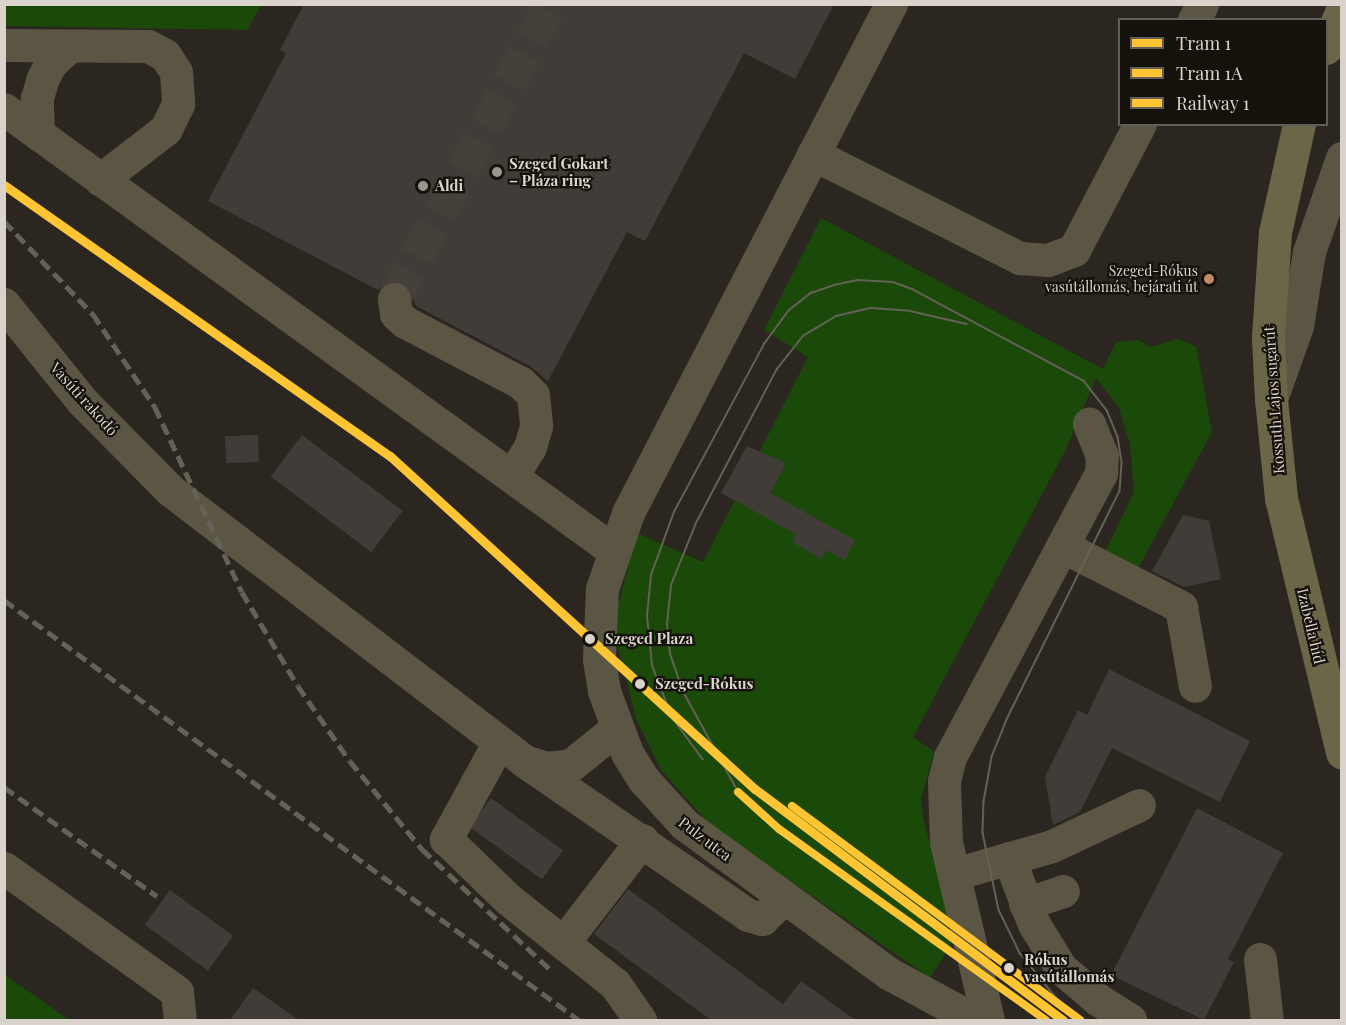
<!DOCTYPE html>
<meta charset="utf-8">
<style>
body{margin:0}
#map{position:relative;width:1346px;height:1025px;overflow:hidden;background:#2b2620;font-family:"Playfair Display",serif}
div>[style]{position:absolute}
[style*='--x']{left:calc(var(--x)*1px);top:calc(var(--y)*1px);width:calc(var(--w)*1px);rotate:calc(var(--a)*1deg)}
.green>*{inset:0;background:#1b490a}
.building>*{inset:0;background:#413c37;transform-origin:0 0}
.minor-tunnel>*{height:33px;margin-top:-16.5px;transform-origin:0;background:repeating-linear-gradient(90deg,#45403a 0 33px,transparent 0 49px)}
.minor>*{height:33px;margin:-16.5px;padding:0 16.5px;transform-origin:16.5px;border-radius:16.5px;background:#5b5644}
.major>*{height:33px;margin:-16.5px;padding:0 16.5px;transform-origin:16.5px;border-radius:16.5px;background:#6b6648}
.tram>*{height:1.5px;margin:-0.75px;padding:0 0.75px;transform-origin:0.75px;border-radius:0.75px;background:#646156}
.rail>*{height:4.5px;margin-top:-2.25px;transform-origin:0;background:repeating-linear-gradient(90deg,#646156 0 12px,transparent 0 18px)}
.rail-1>*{height:9px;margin:-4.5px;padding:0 4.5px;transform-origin:4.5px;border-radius:4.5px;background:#fdc434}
.tram-1>*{height:8px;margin:-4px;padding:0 4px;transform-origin:4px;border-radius:4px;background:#fdc434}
.tram-2>*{height:8px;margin:-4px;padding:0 4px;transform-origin:4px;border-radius:4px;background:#fdc434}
.dots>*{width:16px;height:16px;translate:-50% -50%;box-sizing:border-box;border:3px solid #15110b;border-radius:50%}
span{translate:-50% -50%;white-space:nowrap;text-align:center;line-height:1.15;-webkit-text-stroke:4.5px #15110b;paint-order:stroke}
.bus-label{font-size:14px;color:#d9d3cc}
.right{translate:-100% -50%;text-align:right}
.poi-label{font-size:15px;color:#d9d3cc;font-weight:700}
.left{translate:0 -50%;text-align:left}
.street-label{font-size:15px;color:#d9d3cc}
.stop-label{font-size:15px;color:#d9d3cc;font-weight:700}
.frame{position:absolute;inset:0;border:6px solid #d9d3cc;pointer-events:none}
.legend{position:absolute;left:1118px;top:18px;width:210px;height:108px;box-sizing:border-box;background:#15110b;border:2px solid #635f58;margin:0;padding:8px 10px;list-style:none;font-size:18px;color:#d9d3cc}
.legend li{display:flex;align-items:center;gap:12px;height:30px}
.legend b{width:30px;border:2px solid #635f58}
</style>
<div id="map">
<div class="green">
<i style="clip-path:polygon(5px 4px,261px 4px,261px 5px,247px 30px,5px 26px)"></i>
<i style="clip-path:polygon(821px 218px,1103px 369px,1116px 342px,1139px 340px,1150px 347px,1178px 339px,1196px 346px,1212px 432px,1136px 572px,1106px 550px,1134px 492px,1130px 444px,1119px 408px,1096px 378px,1064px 453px,913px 737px,934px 752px,921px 799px,923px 818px,955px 938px,930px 978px,710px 825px,661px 770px,636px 719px,617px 643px,618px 605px,637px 533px,703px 562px,808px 357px,764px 330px)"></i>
<i style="clip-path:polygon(4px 974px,31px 993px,69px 1020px,5px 1020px)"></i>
</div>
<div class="building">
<i style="clip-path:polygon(304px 4px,834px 4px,795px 79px,744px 53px,645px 241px,627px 232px,548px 381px,530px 366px,416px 306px,409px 288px,402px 282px,391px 281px,378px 290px,208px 201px,286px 53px,280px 50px)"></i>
<i style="left:258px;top:435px;width:27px;height:33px;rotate:88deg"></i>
<i style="left:302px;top:435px;width:126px;height:52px;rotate:37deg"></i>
<i style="clip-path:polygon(747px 446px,786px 463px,770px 493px,855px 540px,845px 560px,826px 550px,821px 559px,792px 542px,796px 534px,721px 493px)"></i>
<i style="clip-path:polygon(1183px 515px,1209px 521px,1221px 579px,1184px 587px,1152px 571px)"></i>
<i style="clip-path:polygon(1109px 669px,1250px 741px,1220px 802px,1112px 748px,1080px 812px,1053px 825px,1045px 777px,1078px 710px,1087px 715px)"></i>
<i style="left:491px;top:798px;width:89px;height:36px;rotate:36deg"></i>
<i style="clip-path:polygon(1197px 808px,1283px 853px,1228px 959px,1234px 962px,1204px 1020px,1111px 975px)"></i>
<i style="clip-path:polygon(628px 889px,783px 1004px,801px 981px,855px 1020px,711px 1020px,594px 934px)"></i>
<i style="left:170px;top:890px;width:78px;height:43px;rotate:36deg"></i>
<i style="clip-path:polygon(253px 988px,299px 1020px,230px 1020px)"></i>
</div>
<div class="minor-tunnel">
<i style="--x:394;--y:299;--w:334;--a:-62"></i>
</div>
<div class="minor">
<i style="--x:891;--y:4;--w:573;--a:117.33"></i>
<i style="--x:628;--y:513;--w:80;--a:108.9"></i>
<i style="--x:602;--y:589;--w:70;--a:92.5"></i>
<i style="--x:599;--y:659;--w:32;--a:81"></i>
<i style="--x:604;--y:691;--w:66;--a:69.6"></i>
<i style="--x:627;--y:753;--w:32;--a:58"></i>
<i style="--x:644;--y:780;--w:59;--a:47.7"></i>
<i style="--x:684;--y:824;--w:253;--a:36.1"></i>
<i style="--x:888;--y:973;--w:99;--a:28.4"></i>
<i style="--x:1194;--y:20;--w:18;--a:-63"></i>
<i style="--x:4;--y:45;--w:144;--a:0.4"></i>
<i style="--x:148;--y:46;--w:19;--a:28"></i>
<i style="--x:165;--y:55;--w:20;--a:57"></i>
<i style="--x:176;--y:72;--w:32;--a:86"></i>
<i style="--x:178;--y:104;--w:28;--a:116"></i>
<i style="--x:166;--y:129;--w:83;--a:142.3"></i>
<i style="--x:4;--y:109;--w:752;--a:35.91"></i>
<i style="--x:38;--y:134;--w:36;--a:-92"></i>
<i style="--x:37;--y:98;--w:19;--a:-74"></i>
<i style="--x:42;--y:80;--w:18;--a:-63"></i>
<i style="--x:50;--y:64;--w:25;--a:-43"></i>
<i style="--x:813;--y:154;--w:232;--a:26.7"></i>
<i style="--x:1020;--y:258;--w:28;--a:4"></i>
<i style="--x:1048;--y:260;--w:28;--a:-21"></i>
<i style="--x:1074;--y:250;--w:142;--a:-62.4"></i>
<i style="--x:394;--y:299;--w:15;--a:82"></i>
<i style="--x:396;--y:314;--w:12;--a:42"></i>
<i style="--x:405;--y:322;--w:131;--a:27.7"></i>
<i style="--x:521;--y:383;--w:17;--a:45"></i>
<i style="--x:533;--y:395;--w:31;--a:84"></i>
<i style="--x:536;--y:426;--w:22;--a:106"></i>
<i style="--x:530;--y:447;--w:34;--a:122"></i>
<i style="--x:4;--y:304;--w:124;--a:51.2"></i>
<i style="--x:82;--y:401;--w:125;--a:45.3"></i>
<i style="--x:170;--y:490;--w:446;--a:37.4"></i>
<i style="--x:524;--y:761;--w:272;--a:34.5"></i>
<i style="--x:748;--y:915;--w:15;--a:16"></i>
<i style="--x:762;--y:919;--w:30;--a:-44"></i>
<i style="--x:1271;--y:399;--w:77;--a:-70.4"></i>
<i style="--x:1297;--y:326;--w:75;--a:-80.8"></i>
<i style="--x:1309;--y:252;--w:100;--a:-70.7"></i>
<i style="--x:1062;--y:546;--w:134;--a:27.1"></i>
<i style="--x:1181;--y:607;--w:80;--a:80"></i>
<i style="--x:499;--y:742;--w:111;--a:118.7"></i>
<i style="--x:446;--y:839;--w:86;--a:44.1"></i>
<i style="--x:508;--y:899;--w:137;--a:38.5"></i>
<i style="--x:615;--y:984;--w:44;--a:55.2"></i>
<i style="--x:527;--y:762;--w:21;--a:17"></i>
<i style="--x:547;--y:768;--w:24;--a:-7"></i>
<i style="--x:571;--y:765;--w:58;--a:-38.7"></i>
<i style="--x:1009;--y:858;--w:71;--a:69.3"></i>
<i style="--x:1034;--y:924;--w:52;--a:58.5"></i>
<i style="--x:1061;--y:968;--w:48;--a:40.7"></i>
<i style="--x:1097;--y:999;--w:39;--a:32"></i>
<i style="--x:4;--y:868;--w:213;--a:35.6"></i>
<i style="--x:177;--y:992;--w:28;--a:84"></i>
<i style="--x:954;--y:874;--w:102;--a:-15.9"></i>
<i style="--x:1052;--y:846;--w:96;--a:-25.2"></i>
<i style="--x:1025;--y:904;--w:40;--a:-18.9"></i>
<i style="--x:563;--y:943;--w:130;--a:-52.5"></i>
<i style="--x:1260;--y:959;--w:61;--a:83.5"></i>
<i style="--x:988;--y:1020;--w:183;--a:-103.3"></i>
<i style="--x:946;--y:842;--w:61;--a:-91.9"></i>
<i style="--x:944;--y:781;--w:25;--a:-76"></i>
<i style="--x:950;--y:757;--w:322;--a:-62"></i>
<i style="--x:1101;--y:473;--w:17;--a:-87"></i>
<i style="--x:1102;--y:456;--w:35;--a:-112"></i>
</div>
<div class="major">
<i style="--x:1326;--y:48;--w:41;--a:-67.2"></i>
<i style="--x:1299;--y:124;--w:111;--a:102.5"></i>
<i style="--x:1275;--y:232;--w:106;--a:93.8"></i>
<i style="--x:1268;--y:338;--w:61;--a:87.2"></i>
<i style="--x:1271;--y:399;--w:100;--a:84.2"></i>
<i style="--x:1281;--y:498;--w:262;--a:76.5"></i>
</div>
<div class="tram">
<i style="--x:703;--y:760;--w:52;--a:-126.4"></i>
<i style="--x:672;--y:718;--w:56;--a:-111"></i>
<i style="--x:652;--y:666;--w:50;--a:-95.7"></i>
<i style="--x:647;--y:616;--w:41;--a:-84.4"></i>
<i style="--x:651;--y:575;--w:67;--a:-69.9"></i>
<i style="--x:674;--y:512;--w:191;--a:-61.8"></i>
<i style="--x:764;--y:344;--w:42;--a:-53.7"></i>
<i style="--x:789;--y:310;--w:28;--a:-38"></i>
<i style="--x:811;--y:293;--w:24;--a:-19"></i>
<i style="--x:834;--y:285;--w:24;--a:-12"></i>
<i style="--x:857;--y:280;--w:36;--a:3"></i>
<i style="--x:893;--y:282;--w:20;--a:20"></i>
<i style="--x:912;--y:289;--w:195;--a:28.1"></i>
<i style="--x:1084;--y:381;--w:37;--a:52"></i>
<i style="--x:1107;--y:410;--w:29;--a:68"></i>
<i style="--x:1118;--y:437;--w:26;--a:81"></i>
<i style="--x:1122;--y:463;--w:28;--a:94"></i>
<i style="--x:1120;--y:491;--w:255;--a:116.3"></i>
<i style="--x:1007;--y:720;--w:40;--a:112"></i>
<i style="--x:992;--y:757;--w:46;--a:100.1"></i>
<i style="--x:984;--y:802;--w:31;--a:92"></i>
<i style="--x:983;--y:833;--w:79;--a:78.3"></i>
<i style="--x:999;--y:910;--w:48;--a:64"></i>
<i style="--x:1020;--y:953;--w:76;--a:50.9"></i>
<i style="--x:738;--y:792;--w:114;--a:-118.8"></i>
<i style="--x:683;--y:692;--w:40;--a:-108.9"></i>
<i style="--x:670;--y:654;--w:30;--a:-96"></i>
<i style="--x:667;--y:624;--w:39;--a:-84"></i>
<i style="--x:671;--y:585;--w:67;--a:-68"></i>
<i style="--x:696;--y:523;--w:174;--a:-62.3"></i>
<i style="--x:777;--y:369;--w:42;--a:-51.8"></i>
<i style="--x:803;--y:336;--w:39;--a:-31"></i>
<i style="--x:836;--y:316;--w:36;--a:-13"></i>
<i style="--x:871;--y:308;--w:39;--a:4"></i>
<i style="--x:910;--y:311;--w:58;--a:12.8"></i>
</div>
<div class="rail">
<i style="--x:4;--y:221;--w:129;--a:46.3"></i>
<i style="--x:93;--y:314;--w:112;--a:56.3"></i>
<i style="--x:155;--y:407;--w:204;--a:64.8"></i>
<i style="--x:242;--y:592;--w:109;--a:59.2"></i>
<i style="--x:298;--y:686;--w:91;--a:55.3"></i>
<i style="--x:350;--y:761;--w:114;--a:50.7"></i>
<i style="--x:422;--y:849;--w:177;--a:43.2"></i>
<i style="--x:4;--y:600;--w:712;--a:36.15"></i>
<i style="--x:4;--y:787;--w:188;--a:35.5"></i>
</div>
<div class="rail-1">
<i style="--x:4;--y:185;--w:472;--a:35.1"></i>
<i style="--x:390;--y:456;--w:494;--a:42.4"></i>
<i style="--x:755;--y:789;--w:385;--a:36.9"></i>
</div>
<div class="tram-1">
<i style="--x:738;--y:792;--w:55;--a:42.1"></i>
<i style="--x:779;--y:829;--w:328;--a:35.6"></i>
</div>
<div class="tram-2">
<i style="--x:792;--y:806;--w:359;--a:36.6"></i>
</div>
<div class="dots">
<i style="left:497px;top:172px;background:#9c9690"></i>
<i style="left:423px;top:186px;background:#9c9690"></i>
<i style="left:1209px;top:279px;background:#c18c65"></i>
<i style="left:590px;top:639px;background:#d9d3cc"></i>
<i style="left:640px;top:684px;background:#d9d3cc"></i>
<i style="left:1009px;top:968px;background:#d9d3cc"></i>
</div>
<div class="bus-label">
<span class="right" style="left:1198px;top:279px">Szeged-Rókus<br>vasútállomás, bejárati út</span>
</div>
<div class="poi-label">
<span class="left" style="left:509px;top:172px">Szeged Gokart<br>– Pláza ring</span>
<span class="left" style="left:435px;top:186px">Aldi</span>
</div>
<div class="street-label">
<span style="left:84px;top:399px;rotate:48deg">Vasúti rakodó</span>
<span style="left:1274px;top:400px;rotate:-94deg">Kossuth Lajos sugárút</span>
<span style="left:1311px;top:626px;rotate:77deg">Izabella híd</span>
<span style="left:705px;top:839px;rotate:37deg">Pulz utca</span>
</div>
<div class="stop-label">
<span class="left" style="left:605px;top:639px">Szeged Plaza</span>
<span class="left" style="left:655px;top:684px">Szeged-Rókus</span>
<span class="left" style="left:1024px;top:968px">Rókus<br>vasútállomás</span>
</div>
<div class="frame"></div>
<ul class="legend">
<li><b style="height:8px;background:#fdc434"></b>Tram 1</li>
<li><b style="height:8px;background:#fdc434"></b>Tram 1A</li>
<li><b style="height:8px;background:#fdc434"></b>Railway 1</li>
</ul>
</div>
